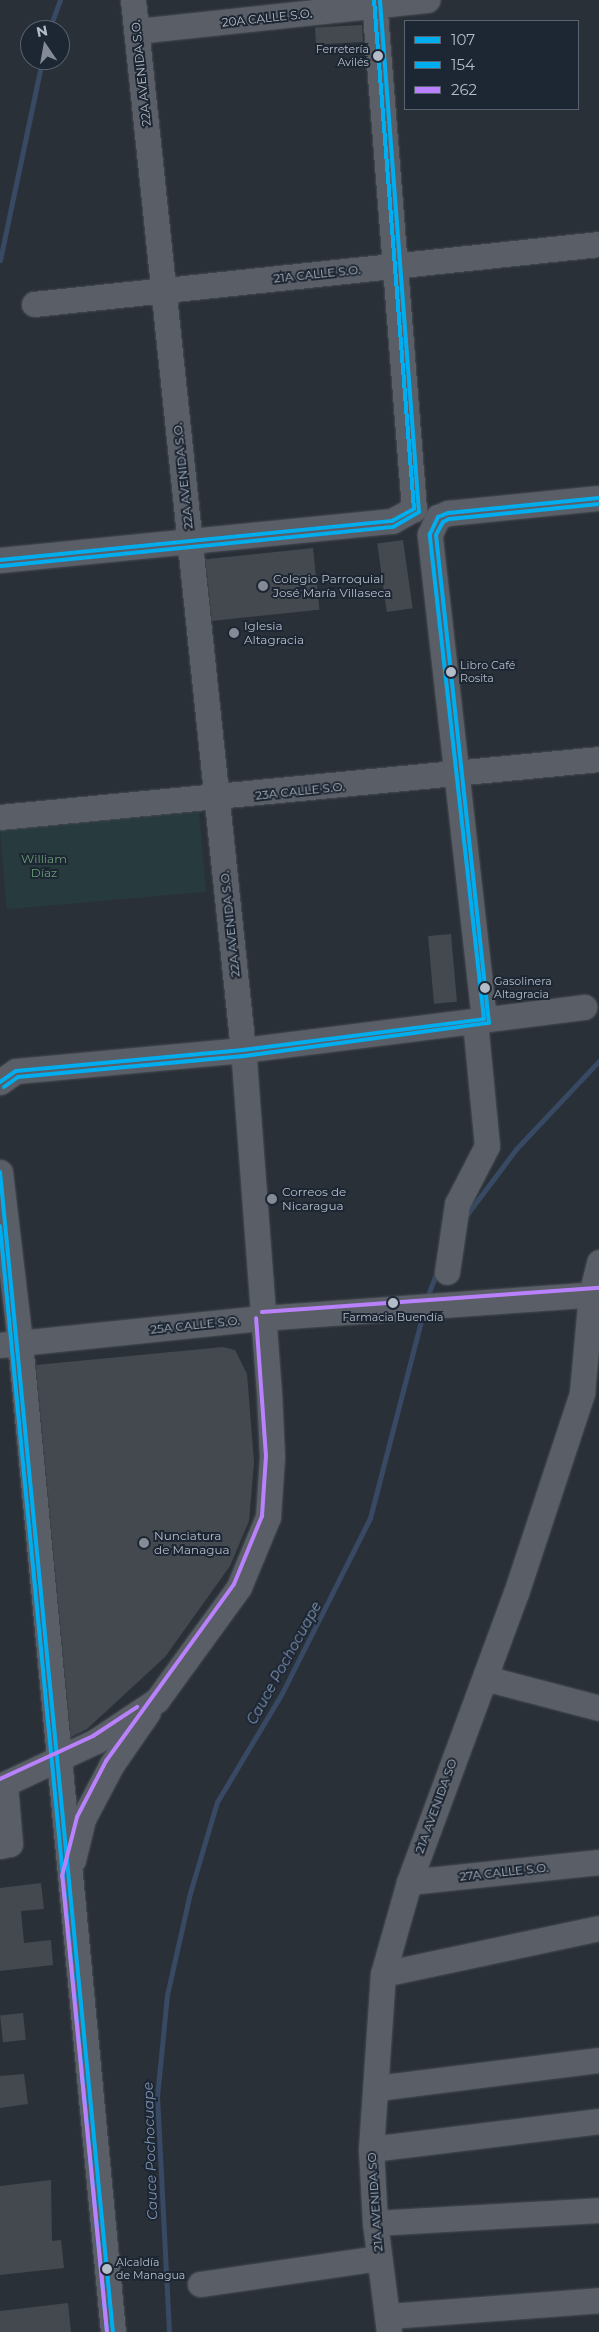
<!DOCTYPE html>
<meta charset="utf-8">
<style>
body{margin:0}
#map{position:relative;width:599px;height:2332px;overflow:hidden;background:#2a3038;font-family:Montserrat,sans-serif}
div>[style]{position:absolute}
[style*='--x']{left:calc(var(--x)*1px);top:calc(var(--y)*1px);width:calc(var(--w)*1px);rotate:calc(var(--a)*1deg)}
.green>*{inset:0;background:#273a3e;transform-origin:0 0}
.stream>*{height:5px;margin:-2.5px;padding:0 2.5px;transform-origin:2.5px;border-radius:2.5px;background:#384963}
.building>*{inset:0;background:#444950;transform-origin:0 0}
.roads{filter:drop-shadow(0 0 1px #484c53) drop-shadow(0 0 1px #484c53)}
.minor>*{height:25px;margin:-12.5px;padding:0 12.5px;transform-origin:12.5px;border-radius:12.5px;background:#5a5e66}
.bus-1>*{height:4px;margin:-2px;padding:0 2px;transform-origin:2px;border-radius:2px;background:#00adee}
.bus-2>*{height:4px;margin:-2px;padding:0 2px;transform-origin:2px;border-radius:2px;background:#00adee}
.bus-3>*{height:4px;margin:-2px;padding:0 2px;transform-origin:2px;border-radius:2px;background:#b982fc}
.dots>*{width:14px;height:14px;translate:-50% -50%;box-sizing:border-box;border:2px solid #1d2633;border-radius:50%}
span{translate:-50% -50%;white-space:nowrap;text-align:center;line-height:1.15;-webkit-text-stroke:4px #1d2633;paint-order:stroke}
.bus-label{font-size:11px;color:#b4bcc9}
.right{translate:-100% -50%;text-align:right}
.left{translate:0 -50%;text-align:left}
.street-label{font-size:12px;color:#b4bcc9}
.poi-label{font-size:12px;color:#b4bcc9}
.park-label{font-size:12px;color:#6b9a76}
.water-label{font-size:14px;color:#7c92b1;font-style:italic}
.legend{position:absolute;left:404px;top:20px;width:175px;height:90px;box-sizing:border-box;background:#1d2633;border:1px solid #59626f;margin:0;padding:6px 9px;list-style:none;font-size:15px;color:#b4bcc9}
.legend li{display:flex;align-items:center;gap:10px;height:25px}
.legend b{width:25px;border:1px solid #59626f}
.north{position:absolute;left:20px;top:20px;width:50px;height:50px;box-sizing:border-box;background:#1d2633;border:1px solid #59626f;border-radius:50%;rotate:348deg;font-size:14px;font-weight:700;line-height:20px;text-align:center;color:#b4bcc9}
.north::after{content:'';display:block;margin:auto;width:18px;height:22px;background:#848b96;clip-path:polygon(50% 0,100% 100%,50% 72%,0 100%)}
</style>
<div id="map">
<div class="green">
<i style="left:199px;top:812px;width:80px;height:200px;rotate:85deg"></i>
</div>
<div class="stream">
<i style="--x:49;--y:30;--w:32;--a:-70"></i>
<i style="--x:0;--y:260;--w:204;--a:-78.1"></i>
<i style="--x:465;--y:1217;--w:85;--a:-53.1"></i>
<i style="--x:516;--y:1149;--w:121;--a:-46.7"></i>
<i style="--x:426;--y:1300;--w:34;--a:-69"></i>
<i style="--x:169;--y:2332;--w:235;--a:-92.9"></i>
<i style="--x:157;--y:2097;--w:102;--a:-84.4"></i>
<i style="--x:167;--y:1995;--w:105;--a:-77.3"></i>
<i style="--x:190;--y:1893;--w:95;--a:-73.5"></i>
<i style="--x:217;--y:1802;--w:127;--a:-59.2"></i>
<i style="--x:282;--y:1693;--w:196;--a:-63.3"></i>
<i style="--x:370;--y:1518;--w:212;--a:-75.5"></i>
</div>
<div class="building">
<i style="left:362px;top:25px;width:17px;height:47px;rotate:87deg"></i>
<i style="left:403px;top:540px;width:69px;height:26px;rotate:82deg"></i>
<i style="left:313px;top:548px;width:62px;height:108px;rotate:84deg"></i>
<i style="left:451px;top:934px;width:68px;height:23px;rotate:85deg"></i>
<i style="clip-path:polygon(223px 1347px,235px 1350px,247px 1374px,254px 1462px,249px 1521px,230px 1566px,165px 1657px,87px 1729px,71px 1737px,36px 1365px)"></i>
<i style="clip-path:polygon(41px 1883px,44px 1909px,21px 1911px,24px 1943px,51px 1940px,53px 1965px,0 1971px,0 1888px)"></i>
<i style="left:23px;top:2013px;width:27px;height:23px;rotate:84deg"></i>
<i style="clip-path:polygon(24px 2074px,28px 2104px,0 2108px,0 2076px)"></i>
<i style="clip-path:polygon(51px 2180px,52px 2241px,61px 2240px,64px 2268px,0 2275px,0 2186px)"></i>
<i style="clip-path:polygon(68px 2303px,71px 2332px,0 2332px,0 2311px)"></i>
</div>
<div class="roads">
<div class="minor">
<i style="--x:137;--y:31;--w:292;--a:-6.1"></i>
<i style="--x:34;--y:304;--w:568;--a:-6.06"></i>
<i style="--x:0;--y:560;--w:394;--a:-5.7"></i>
<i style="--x:392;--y:521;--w:25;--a:-29"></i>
<i style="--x:414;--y:509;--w:511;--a:-94.49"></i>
<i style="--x:0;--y:817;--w:602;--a:-5.53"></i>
<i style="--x:484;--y:1019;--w:488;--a:-96.4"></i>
<i style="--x:430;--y:534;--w:19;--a:-65"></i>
<i style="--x:438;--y:517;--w:11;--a:-22"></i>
<i style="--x:448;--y:513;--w:152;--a:-5.7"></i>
<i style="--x:0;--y:1082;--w:19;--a:-35"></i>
<i style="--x:16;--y:1071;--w:228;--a:-5.3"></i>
<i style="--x:243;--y:1050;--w:344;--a:-7.2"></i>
<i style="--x:0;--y:1172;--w:172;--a:83.3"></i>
<i style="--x:20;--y:1343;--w:993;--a:84.63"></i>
<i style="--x:447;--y:1272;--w:69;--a:-81.6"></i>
<i style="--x:457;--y:1204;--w:65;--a:-62.7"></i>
<i style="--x:487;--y:1146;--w:126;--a:-95.5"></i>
<i style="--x:0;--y:1345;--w:263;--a:-5.9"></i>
<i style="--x:262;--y:1318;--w:338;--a:-4.1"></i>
<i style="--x:485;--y:1678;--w:118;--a:14.7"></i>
<i style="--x:0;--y:1786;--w:106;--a:-25.1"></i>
<i style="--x:96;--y:1741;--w:73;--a:-33.9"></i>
<i style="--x:157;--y:1700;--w:140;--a:-54"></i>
<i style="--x:239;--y:1587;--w:76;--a:-67.5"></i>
<i style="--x:268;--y:1517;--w:61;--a:-86.2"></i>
<i style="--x:272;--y:1456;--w:63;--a:-92.7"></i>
<i style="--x:269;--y:1393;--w:344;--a:-94.3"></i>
<i style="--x:243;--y:1050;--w:1056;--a:-95.98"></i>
<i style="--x:0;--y:1846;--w:10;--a:-11"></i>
<i style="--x:10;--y:1844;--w:59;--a:-94.8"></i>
<i style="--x:73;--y:1860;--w:42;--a:-76.3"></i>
<i style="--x:83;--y:1819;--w:62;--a:-62.2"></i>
<i style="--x:112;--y:1764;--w:63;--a:-55.3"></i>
<i style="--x:409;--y:1882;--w:191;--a:-6"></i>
<i style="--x:383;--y:1974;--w:221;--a:-12"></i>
<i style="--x:377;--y:2088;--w:224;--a:-7.2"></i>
<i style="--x:371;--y:2149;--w:230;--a:-7"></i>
<i style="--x:375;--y:2223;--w:224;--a:-3.3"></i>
<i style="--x:200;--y:2284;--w:181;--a:-8.3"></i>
<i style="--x:388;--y:2316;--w:212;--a:-4.3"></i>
<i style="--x:389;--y:2332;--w:110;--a:-97.3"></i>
<i style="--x:375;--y:2223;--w:74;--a:-93.1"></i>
<i style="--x:371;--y:2149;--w:175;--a:-86.1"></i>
<i style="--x:383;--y:1974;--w:96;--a:-74.2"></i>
<i style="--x:409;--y:1882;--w:308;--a:-69.7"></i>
<i style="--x:516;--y:1593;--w:211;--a:-71.7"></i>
<i style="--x:582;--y:1393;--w:98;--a:-84.8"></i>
<i style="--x:591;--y:1295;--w:34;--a:-76"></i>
</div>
</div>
<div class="bus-1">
<i style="--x:0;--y:560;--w:394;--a:-5.7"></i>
<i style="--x:392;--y:521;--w:25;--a:-29"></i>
<i style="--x:414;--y:509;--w:511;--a:-94.49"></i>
<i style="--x:0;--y:1082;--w:19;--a:-35"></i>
<i style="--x:16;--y:1071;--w:228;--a:-5.3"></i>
<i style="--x:243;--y:1050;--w:243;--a:-7.3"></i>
<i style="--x:484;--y:1019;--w:488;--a:-96.4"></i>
<i style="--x:430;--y:534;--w:19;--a:-65"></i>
<i style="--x:438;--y:517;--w:11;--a:-22"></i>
<i style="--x:448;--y:513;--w:152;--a:-5.7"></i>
<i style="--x:0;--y:1172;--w:1165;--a:84.44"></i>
</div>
<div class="bus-2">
<i style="--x:1;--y:566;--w:394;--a:-5.7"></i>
<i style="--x:393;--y:527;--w:30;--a:-30"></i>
<i style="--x:419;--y:512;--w:513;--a:-94.36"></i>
<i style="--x:4;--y:1087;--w:17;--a:-36"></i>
<i style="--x:18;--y:1077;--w:227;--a:-5.3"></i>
<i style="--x:244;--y:1056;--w:247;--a:-7.7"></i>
<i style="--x:489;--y:1023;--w:491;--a:-96.2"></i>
<i style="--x:436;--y:535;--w:15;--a:-62"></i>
<i style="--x:443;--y:522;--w:7;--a:-27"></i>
<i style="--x:449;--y:519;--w:151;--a:-5.7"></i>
<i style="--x:0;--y:1226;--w:1111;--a:84.47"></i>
</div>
<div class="bus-3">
<i style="--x:262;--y:1312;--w:338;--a:-4.1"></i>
<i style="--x:0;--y:1779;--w:102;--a:-24.8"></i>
<i style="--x:93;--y:1736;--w:53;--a:-33.4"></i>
<i style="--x:107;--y:2332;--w:458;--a:-95.6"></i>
<i style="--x:62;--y:1876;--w:61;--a:-75.7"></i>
<i style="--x:77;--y:1817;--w:63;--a:-62.6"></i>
<i style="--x:106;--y:1761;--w:218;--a:-54.1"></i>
<i style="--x:234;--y:1584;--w:74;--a:-67.6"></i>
<i style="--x:262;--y:1516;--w:60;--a:-86.2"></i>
<i style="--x:266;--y:1456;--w:138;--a:-94.1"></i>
</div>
<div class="dots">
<i style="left:378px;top:56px;background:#b4bcc9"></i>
<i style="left:263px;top:586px;background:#848b96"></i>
<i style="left:234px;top:633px;background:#848b96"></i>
<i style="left:451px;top:672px;background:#b4bcc9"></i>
<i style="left:485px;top:988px;background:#b4bcc9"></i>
<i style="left:272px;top:1199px;background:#848b96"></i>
<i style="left:393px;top:1303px;background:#b4bcc9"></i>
<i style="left:144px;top:1543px;background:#848b96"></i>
<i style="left:107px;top:2269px;background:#b4bcc9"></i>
</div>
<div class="bus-label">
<span class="right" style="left:369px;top:56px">Ferretería<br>Avilés</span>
<span class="left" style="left:460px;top:672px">Libro Café<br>Rosita</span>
<span class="left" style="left:494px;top:988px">Gasolinera<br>Altagracia</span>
<span style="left:393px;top:1317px">Farmacia Buendía</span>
<span class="left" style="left:116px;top:2269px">Alcaldía<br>de Managua</span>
</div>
<div class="street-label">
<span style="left:267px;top:18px;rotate:-6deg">20A CALLE S.O.</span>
<span style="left:141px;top:73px;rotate:-96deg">22A AVENIDA S.O.</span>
<span style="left:317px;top:274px;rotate:-6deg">21A CALLE S.O.</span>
<span style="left:183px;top:476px;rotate:-96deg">22A AVENIDA S.O.</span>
<span style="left:300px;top:791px;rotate:-6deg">23A CALLE S.O.</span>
<span style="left:230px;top:924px;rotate:-96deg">22A AVENIDA S.O.</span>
<span style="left:195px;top:1325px;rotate:-6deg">25A CALLE S.O.</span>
<span style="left:436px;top:1806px;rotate:-70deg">21A AVENIDA SO</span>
<span style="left:504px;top:1872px;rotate:-6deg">27A CALLE S.O.</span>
<span style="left:375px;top:2202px;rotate:-94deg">21A AVENIDA SO</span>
</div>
<div class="poi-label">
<span class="left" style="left:273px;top:586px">Colegio Parroquial<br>José María Villaseca</span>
<span class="left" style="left:244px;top:633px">Iglesia<br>Altagracia</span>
<span class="left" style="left:282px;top:1199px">Correos de<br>Nicaragua</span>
<span class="left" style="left:154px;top:1543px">Nunciatura<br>de Managua</span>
</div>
<div class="park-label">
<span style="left:44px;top:866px">William<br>Díaz</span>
</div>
<div class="water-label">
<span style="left:284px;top:1663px;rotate:-61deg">Cauce Pochocuape</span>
<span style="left:150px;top:2151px;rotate:-92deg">Cauce Pochocuape</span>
</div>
<ul class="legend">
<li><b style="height:6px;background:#00adee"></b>107</li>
<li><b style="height:6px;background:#00adee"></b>154</li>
<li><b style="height:6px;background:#b982fc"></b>262</li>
</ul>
<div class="north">N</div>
</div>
